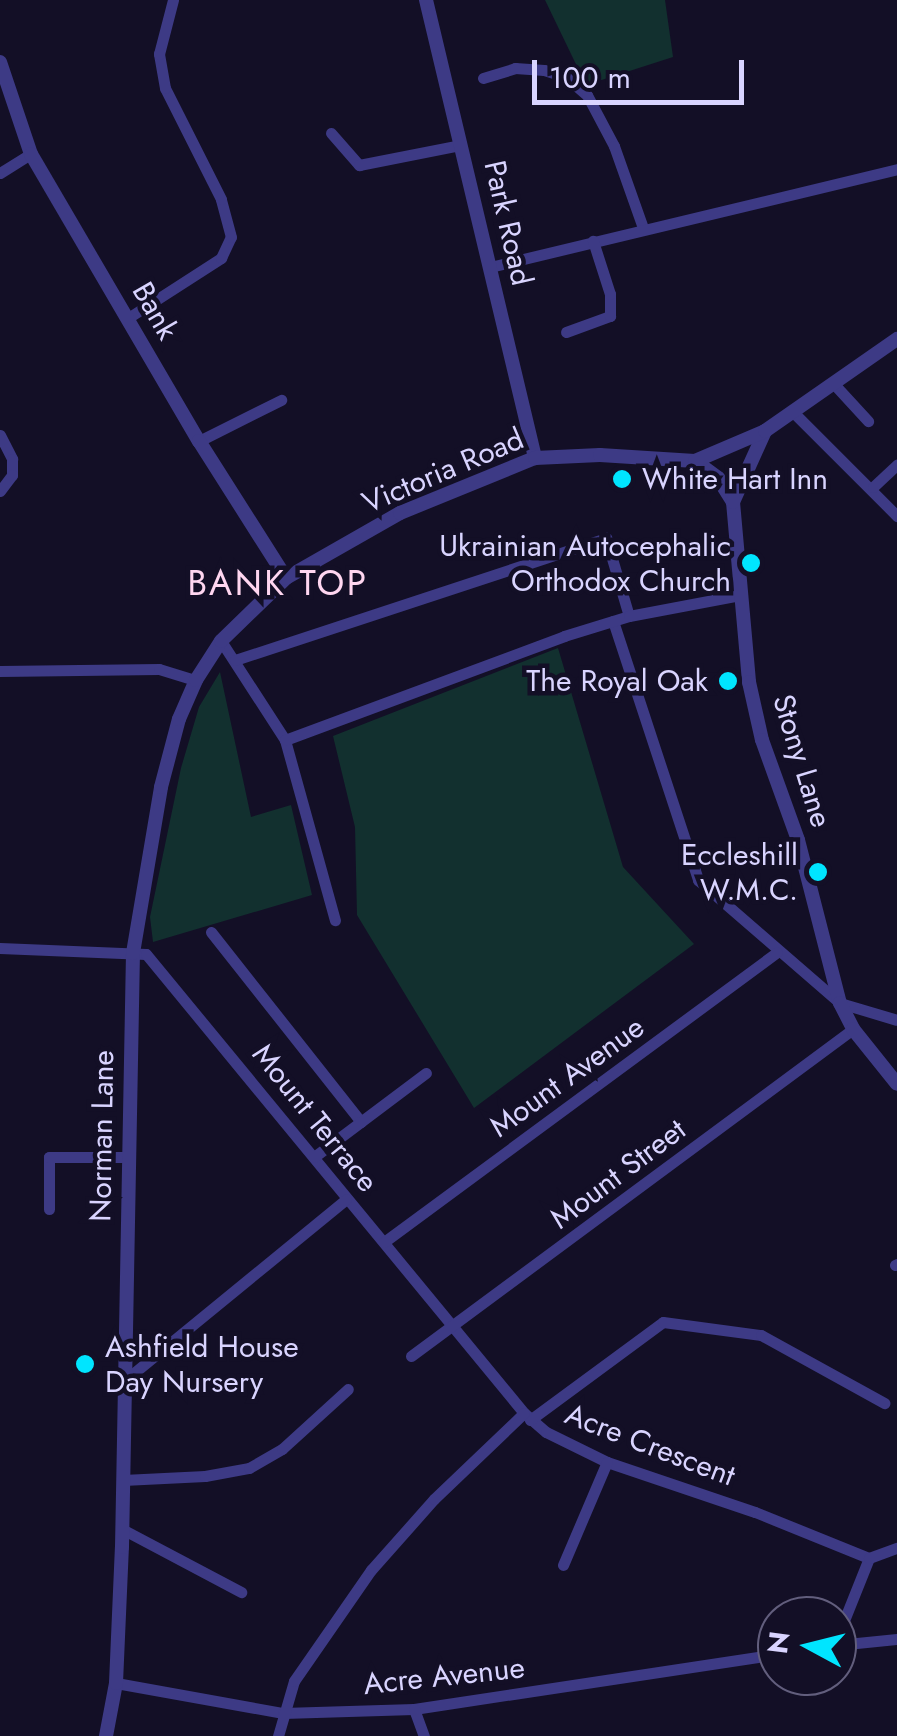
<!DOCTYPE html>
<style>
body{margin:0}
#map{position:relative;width:897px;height:1736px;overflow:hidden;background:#130f26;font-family:Jost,sans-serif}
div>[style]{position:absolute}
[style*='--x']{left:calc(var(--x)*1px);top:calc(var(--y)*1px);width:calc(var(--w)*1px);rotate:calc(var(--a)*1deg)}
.green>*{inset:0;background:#12302f}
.minor>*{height:11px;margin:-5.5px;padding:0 5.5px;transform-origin:5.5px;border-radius:5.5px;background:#3d3a85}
.tertiary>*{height:14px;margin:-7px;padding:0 7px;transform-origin:7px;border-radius:7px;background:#3d3a85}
.dots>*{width:28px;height:28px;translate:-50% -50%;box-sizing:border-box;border:5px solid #130f26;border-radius:50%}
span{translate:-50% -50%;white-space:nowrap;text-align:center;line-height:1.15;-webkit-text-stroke:9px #130f26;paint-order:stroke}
.street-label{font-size:30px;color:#d9d4ff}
.poi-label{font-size:30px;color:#d9d4ff}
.left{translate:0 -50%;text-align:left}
.right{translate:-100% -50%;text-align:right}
.quarter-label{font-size:35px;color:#ffd6f0;letter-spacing:2.5px}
.north{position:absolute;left:757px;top:1596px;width:100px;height:100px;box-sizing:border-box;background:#130f26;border:2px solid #625e7d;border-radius:50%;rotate:277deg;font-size:28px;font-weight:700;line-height:40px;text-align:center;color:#d9d4ff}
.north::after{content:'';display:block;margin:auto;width:35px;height:45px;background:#00e5ff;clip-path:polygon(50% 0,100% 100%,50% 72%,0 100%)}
.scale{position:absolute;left:532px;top:60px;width:212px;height:45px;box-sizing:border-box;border:5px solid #d9d4ff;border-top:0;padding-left:12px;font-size:30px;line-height:35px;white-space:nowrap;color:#d9d4ff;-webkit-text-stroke:8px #130f26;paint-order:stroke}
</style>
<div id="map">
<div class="green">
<i style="clip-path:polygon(545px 0,665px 0,673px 57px,586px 85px)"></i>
<i style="clip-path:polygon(558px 648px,623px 867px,694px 944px,474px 1108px,357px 915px,355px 827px,333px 736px)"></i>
<i style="clip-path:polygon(220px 672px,251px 817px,291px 805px,312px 895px,153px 942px,150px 917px,181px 768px,199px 707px)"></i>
</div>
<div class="minor">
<i style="--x:483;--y:78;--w:34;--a:-17"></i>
<i style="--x:515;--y:68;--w:29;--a:4"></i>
<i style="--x:544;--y:70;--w:23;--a:18"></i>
<i style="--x:566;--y:77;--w:28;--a:41"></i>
<i style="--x:587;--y:95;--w:58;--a:62.1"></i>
<i style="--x:614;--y:146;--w:87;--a:70.5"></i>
<i style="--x:331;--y:133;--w:43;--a:48.8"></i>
<i style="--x:359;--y:165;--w:104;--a:-11.1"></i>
<i style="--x:0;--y:173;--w:36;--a:-32"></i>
<i style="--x:490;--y:267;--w:419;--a:-13.5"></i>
<i style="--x:128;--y:318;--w:111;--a:-32.8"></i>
<i style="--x:221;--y:258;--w:23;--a:-65"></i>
<i style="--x:231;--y:237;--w:39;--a:-105"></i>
<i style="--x:221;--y:199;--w:124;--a:-116.8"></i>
<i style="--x:165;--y:88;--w:35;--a:-100"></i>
<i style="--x:159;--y:54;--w:56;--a:-75.5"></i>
<i style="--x:566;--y:332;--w:47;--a:-20"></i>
<i style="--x:610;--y:316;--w:22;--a:-90"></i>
<i style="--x:610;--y:294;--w:56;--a:-107.8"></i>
<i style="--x:833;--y:383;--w:52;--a:47.4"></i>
<i style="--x:794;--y:413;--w:146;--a:45"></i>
<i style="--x:0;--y:435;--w:27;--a:63"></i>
<i style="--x:12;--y:459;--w:16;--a:90"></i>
<i style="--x:12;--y:475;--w:20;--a:127"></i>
<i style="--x:199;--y:441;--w:92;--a:-26.6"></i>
<i style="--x:873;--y:487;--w:33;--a:-43"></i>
<i style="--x:613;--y:621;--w:273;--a:71.8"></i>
<i style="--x:698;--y:880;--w:188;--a:40.9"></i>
<i style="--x:840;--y:1003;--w:59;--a:16.6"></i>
<i style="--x:221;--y:641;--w:118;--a:57.1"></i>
<i style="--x:285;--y:740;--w:187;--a:74.5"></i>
<i style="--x:235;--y:660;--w:391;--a:-18.2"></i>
<i style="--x:606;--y:538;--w:81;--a:73.6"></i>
<i style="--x:0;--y:671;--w:159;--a:-0.7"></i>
<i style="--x:159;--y:669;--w:39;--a:17"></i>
<i style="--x:285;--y:740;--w:298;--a:-20.4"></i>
<i style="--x:564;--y:636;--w:68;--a:-17.1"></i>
<i style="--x:629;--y:616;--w:113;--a:-10.7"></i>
<i style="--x:211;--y:932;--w:242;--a:51.7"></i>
<i style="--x:0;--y:948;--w:146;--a:2.4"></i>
<i style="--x:146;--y:954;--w:595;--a:50.53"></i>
<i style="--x:524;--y:1413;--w:29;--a:41"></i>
<i style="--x:546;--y:1432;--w:68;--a:26.2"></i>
<i style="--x:607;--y:1462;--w:156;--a:18.7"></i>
<i style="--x:755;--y:1512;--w:123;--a:22"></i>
<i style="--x:314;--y:1157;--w:140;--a:-36.9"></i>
<i style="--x:49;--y:1209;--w:52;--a:-90"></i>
<i style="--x:49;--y:1157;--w:81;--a:0"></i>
<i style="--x:384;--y:1242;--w:488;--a:-36.4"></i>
<i style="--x:895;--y:1265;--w:2;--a:-27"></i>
<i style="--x:411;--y:1356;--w:550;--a:-36.49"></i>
<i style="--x:124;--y:1381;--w:287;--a:-39.3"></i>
<i style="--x:530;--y:1420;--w:165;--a:-36.4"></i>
<i style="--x:663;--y:1322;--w:99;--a:7.6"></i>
<i style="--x:761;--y:1335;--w:141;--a:28.9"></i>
<i style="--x:123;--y:1480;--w:82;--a:-2.8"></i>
<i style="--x:205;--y:1476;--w:45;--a:-10.3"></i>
<i style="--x:249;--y:1468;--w:38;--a:-30"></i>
<i style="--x:282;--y:1449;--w:89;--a:-42.3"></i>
<i style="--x:122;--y:1529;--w:135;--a:27.9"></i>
<i style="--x:563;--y:1565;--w:112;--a:-66.9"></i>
<i style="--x:837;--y:1638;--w:86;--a:-68.2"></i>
<i style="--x:869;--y:1558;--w:30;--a:-20"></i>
<i style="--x:837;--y:1645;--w:60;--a:-5.7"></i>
<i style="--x:116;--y:1683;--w:170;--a:10.2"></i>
<i style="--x:283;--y:1713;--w:131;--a:-1.7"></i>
<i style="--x:414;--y:1709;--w:367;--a:-8.6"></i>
<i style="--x:414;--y:1709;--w:29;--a:70"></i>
<i style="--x:278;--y:1736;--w:57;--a:-73.8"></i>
<i style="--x:294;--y:1681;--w:135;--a:-55.3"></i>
<i style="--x:371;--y:1570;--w:95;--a:-48.4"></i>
<i style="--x:434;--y:1499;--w:124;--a:-43.7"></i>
</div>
<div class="tertiary">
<i style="--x:426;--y:0;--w:471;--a:76.6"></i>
<i style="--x:0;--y:62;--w:97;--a:71.4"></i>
<i style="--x:31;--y:154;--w:333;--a:59.7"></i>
<i style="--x:199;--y:441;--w:162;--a:57.6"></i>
<i style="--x:695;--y:461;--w:29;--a:36"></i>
<i style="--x:718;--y:478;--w:28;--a:58"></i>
<i style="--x:733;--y:502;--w:181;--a:84.9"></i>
<i style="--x:749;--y:682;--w:59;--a:77.4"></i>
<i style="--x:762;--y:740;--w:106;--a:70.2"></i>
<i style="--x:798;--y:840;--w:168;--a:75.6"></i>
<i style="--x:840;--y:1003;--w:29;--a:63"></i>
<i style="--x:853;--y:1029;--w:70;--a:51.3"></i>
<i style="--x:733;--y:502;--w:78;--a:-65.7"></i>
<i style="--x:106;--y:1736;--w:54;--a:-79.3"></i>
<i style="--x:116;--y:1683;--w:136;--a:-87.5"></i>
<i style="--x:122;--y:1547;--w:594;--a:-88.94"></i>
<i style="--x:133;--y:953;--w:168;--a:-80.4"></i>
<i style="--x:161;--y:787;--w:70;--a:-75.2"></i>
<i style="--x:179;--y:719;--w:43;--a:-66.4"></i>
<i style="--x:196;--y:680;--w:46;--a:-57.3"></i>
<i style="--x:221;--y:641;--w:91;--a:-44.1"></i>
<i style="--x:286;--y:578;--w:131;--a:-29.7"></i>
<i style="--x:400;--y:513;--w:146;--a:-22.2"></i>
<i style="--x:535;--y:458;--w:65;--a:-2.6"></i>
<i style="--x:600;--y:455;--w:95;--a:3.6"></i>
<i style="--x:695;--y:461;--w:76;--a:-23.2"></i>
<i style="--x:765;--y:431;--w:161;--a:-34.9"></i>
</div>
<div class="dots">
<i style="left:622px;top:479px;background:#00e5ff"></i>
<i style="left:751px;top:563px;background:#00e5ff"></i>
<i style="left:728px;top:681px;background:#00e5ff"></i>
<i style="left:818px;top:872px;background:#00e5ff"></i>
<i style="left:85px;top:1364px;background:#00e5ff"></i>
</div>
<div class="street-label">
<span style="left:508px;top:223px;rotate:77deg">Park Road</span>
<span style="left:155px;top:311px;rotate:60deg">Bank</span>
<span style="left:443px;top:471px;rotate:-23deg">Victoria Road</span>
<span style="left:802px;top:761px;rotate:73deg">Stony Lane</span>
<span style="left:567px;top:1077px;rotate:-36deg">Mount Avenue</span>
<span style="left:315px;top:1118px;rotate:51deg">Mount Terrace</span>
<span style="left:102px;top:1136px;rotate:-89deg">Norman Lane</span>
<span style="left:618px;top:1174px;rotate:-37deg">Mount Street</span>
<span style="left:650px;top:1445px;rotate:21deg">Acre Crescent</span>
<span style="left:444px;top:1676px;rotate:-6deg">Acre Avenue</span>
</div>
<div class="poi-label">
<span class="left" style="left:642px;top:479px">White Hart Inn</span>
<span class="right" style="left:731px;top:563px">Ukrainian Autocephalic<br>Orthodox Church</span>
<span class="right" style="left:708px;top:681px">The Royal Oak</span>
<span class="right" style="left:798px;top:872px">Eccleshill<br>W.M.C.</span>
<span class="left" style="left:105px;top:1364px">Ashfield House<br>Day Nursery</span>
</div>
<div class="quarter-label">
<span style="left:278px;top:583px">BANK TOP</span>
</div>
<div class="north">N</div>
<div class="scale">100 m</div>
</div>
